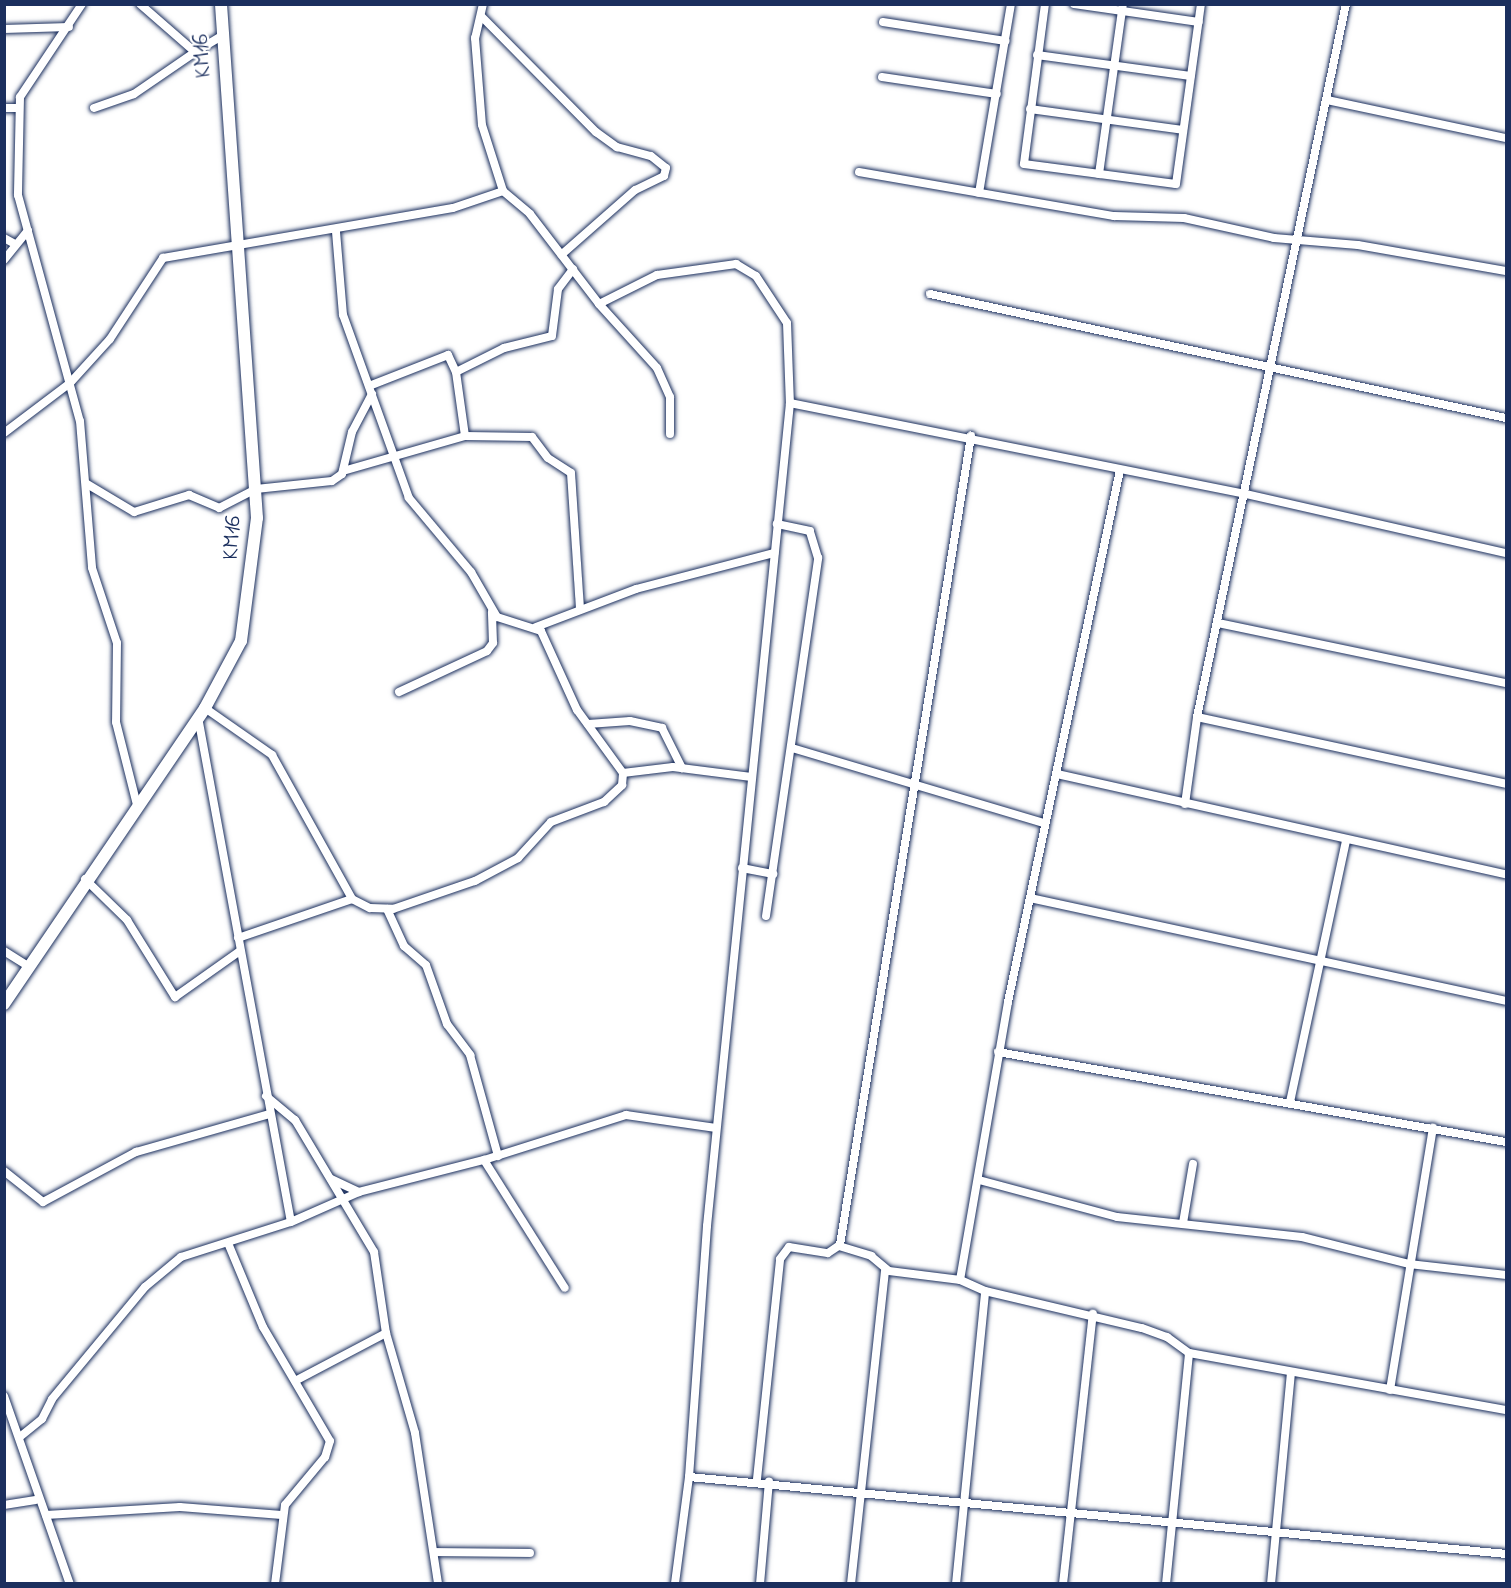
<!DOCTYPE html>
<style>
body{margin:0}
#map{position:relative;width:1511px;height:1588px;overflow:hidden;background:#fff;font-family:"Indie Flower",sans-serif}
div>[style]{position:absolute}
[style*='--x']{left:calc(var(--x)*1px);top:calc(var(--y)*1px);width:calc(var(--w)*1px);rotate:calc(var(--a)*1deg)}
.roads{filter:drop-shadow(0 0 2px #1b2f5e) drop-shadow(0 0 2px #1b2f5e)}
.street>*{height:8px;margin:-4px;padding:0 4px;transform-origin:4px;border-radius:4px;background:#fff}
.secondary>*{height:12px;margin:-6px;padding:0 6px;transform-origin:6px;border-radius:6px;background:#fff}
span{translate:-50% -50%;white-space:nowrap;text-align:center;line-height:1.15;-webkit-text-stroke:4.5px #fff;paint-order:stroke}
.street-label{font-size:24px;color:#1b2f5e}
.frame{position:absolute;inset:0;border:6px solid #1b2f5e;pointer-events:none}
</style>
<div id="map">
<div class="roads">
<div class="street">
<i style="--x:82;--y:4;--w:112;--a:123.7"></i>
<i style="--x:20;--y:97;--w:98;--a:91.2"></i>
<i style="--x:18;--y:195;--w:234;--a:74.7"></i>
<i style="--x:80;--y:421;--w:147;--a:85.3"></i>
<i style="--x:92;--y:568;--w:79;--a:71.6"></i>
<i style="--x:117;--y:643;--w:79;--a:90.7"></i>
<i style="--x:116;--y:722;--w:86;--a:75.8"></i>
<i style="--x:140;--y:4;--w:73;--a:41.1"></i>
<i style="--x:195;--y:52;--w:33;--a:-31"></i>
<i style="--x:483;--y:4;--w:35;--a:103"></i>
<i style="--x:475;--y:38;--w:87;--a:85.4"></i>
<i style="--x:482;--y:125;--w:69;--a:72.3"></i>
<i style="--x:1045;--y:4;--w:161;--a:97.5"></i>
<i style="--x:1024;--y:164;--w:153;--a:7.5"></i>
<i style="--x:1176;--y:184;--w:182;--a:-82.1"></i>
<i style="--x:1074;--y:4;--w:126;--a:8.2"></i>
<i style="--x:482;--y:17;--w:162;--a:45.3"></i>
<i style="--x:596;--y:132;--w:26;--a:36"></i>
<i style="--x:617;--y:147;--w:35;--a:15"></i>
<i style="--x:651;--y:156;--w:19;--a:39"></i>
<i style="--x:666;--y:168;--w:8;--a:104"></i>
<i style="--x:664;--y:176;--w:32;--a:154"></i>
<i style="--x:635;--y:190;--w:98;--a:138.7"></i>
<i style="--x:883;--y:22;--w:124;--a:8.8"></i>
<i style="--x:4;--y:29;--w:65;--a:-1.8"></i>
<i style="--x:1037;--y:55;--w:155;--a:7.8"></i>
<i style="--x:882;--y:77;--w:116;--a:8.4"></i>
<i style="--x:1327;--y:100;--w:183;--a:12"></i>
<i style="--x:4;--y:108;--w:13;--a:0"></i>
<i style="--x:94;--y:108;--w:42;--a:-19.3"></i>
<i style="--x:134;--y:94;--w:74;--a:-34.5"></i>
<i style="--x:1030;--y:109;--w:154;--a:7.8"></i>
<i style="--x:859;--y:172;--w:259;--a:9.8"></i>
<i style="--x:1114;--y:216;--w:70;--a:1.6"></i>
<i style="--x:1184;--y:218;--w:92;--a:12.5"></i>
<i style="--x:1274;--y:238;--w:84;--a:4.8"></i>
<i style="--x:1358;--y:245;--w:150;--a:10"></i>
<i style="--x:1099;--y:174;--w:172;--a:-82"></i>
<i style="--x:979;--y:193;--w:192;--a:-80.4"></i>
<i style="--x:4;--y:238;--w:13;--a:29"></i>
<i style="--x:4;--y:260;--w:38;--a:-51"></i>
<i style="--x:930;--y:294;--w:589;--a:12.15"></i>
<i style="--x:599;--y:304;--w:65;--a:-26.6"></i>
<i style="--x:657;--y:275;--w:80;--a:-7.9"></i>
<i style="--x:736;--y:264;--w:23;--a:31"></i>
<i style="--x:756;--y:276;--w:56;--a:56.6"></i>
<i style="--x:787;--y:323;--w:80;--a:87.9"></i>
<i style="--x:790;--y:403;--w:827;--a:95.76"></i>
<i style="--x:707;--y:1226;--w:252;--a:94.1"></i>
<i style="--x:689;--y:1477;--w:108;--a:97.5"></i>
<i style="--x:369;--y:386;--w:85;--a:-21.4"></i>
<i style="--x:448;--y:355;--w:19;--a:65"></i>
<i style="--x:790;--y:403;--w:465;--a:11.3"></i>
<i style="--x:1246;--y:494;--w:267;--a:12.8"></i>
<i style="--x:4;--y:433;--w:83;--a:-37.1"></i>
<i style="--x:70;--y:383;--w:59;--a:-47.7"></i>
<i style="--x:110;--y:339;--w:97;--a:-56.8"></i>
<i style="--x:163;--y:258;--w:294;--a:-9.8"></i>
<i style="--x:453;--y:208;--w:53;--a:-18.8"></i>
<i style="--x:503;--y:191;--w:35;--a:40"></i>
<i style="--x:530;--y:214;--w:113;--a:52.5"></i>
<i style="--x:599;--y:304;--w:86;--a:47.8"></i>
<i style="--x:657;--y:368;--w:32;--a:66"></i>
<i style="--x:670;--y:397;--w:37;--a:90"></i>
<i style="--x:465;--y:436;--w:65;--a:-98"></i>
<i style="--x:456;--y:372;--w:54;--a:-26.6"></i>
<i style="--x:504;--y:348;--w:49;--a:-14"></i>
<i style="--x:552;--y:336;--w:47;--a:-82.7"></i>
<i style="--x:558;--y:289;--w:25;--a:-53"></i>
<i style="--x:343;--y:471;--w:127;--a:-16"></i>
<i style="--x:465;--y:436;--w:67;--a:0.9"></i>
<i style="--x:532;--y:437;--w:26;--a:53"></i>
<i style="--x:548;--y:458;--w:27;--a:33"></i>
<i style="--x:571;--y:473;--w:135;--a:86.2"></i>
<i style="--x:87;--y:484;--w:55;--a:30.8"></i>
<i style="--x:134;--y:512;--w:58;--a:-17.2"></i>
<i style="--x:189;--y:495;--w:33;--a:23"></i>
<i style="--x:219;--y:508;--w:42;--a:-27.2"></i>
<i style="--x:256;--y:489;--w:76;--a:-6"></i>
<i style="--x:332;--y:481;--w:12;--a:-35"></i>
<i style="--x:342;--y:474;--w:43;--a:-76.6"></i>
<i style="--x:352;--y:432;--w:43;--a:-62.2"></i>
<i style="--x:1218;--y:623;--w:294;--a:11.8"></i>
<i style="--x:536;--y:627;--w:107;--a:-20.8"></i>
<i style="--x:636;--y:589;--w:143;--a:-14.6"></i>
<i style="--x:399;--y:692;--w:97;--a:-25"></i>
<i style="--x:487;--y:651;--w:10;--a:-53"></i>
<i style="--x:493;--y:643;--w:31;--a:-92"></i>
<i style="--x:205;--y:708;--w:82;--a:35"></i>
<i style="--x:272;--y:755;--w:165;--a:60.9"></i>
<i style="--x:352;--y:899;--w:20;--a:27"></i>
<i style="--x:370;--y:908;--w:23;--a:2"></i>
<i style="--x:393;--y:909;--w:87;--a:-18.9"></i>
<i style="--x:475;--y:881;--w:49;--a:-28.1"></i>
<i style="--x:518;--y:858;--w:49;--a:-47.5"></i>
<i style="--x:551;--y:822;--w:57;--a:-20.7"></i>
<i style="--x:604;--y:802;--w:25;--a:-43"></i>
<i style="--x:622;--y:785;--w:12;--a:-85"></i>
<i style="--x:623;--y:773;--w:78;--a:-126.1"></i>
<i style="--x:577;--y:710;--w:87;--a:-114.5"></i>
<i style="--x:541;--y:631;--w:46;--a:-162.3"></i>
<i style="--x:497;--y:617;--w:52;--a:-120"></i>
<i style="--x:471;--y:572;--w:97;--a:-130"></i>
<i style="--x:409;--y:498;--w:195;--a:-109.8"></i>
<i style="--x:343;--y:315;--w:84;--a:-94.8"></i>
<i style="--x:198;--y:717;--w:513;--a:79.57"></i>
<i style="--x:1197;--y:717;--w:316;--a:12.2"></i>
<i style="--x:588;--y:724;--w:42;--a:-4.1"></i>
<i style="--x:630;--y:721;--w:33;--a:12"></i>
<i style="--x:662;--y:728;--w:45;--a:63.4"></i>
<i style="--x:792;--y:748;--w:263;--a:16.6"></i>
<i style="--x:623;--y:773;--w:50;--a:-6.8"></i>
<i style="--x:673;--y:767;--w:79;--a:7.3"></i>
<i style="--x:1057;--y:774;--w:460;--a:12.6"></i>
<i style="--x:1185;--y:804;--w:88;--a:-82.1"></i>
<i style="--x:1197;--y:717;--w:728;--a:-78.2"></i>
<i style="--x:742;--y:868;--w:32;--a:11"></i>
<i style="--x:85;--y:879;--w:59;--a:44.3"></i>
<i style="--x:127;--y:920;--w:91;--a:58.1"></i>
<i style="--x:175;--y:997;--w:80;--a:-35.3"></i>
<i style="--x:1030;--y:898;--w:487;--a:12.2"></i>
<i style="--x:387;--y:909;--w:41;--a:65.3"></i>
<i style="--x:404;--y:946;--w:29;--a:41"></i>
<i style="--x:426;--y:965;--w:63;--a:70.4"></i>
<i style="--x:447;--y:1024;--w:39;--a:53"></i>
<i style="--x:470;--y:1055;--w:105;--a:74.5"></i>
<i style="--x:766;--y:916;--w:362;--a:-81.7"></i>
<i style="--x:818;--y:558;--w:28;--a:-107"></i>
<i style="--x:810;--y:531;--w:34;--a:-168"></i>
<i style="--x:238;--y:938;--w:120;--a:-18.9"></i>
<i style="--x:4;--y:951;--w:28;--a:32"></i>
<i style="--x:998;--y:1052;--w:516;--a:10.05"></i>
<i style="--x:266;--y:1096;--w:38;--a:40"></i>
<i style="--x:295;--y:1120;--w:154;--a:59.1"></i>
<i style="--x:374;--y:1252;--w:82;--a:81.6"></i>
<i style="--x:386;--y:1333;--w:104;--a:73.8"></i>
<i style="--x:415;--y:1433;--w:153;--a:81.3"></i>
<i style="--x:1290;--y:1102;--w:268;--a:-77.9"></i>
<i style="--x:484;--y:1160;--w:151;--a:57.7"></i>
<i style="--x:4;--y:1171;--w:50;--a:38.5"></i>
<i style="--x:43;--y:1202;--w:106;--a:-28.3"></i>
<i style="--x:136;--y:1152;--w:138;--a:-15.9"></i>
<i style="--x:331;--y:1179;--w:31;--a:25"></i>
<i style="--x:979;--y:1180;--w:143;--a:15"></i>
<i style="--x:1117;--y:1217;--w:186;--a:6.2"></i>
<i style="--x:1302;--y:1237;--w:110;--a:14.2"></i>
<i style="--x:1409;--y:1264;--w:98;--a:6.5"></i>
<i style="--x:1183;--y:1223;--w:60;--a:-80.4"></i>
<i style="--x:228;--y:1243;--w:91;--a:67.4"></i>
<i style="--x:263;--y:1327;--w:132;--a:59.6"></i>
<i style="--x:330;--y:1441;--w:17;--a:107"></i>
<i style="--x:325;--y:1457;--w:62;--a:129.8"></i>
<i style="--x:285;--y:1505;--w:80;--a:97.2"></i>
<i style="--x:839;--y:1246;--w:34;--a:17"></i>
<i style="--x:871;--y:1256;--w:23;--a:40"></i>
<i style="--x:889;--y:1271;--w:72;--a:7.2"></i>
<i style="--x:985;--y:1291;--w:161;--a:13.3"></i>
<i style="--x:1142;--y:1328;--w:27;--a:20"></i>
<i style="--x:1167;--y:1337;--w:27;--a:36"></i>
<i style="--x:1189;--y:1353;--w:322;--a:10.2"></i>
<i style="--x:295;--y:1381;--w:103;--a:-27.8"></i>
<i style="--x:1390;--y:1390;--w:266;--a:-80.7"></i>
<i style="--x:4;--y:1396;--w:199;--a:70.7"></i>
<i style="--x:21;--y:1436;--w:27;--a:-39"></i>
<i style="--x:42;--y:1419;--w:22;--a:-63"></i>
<i style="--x:52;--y:1399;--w:146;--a:-50.3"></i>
<i style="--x:145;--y:1287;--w:47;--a:-39.8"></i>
<i style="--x:181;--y:1257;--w:115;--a:-17.7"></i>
<i style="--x:291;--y:1222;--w:74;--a:-23.8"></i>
<i style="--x:359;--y:1192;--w:129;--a:-14.4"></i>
<i style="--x:484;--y:1160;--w:149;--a:-17.6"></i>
<i style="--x:626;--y:1115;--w:91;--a:8.2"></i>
<i style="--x:689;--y:1477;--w:821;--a:5.38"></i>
<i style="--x:757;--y:1479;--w:221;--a:-84"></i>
<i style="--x:780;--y:1259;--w:15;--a:-53"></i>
<i style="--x:789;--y:1247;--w:39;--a:9"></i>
<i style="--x:828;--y:1253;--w:14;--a:-34"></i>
<i style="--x:840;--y:1245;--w:820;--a:-80.8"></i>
<i style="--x:4;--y:1505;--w:32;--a:-9"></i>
<i style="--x:46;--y:1515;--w:134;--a:-3.4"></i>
<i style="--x:180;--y:1507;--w:102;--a:4.5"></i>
<i style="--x:434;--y:1552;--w:96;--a:0.6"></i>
<i style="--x:760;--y:1584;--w:103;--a:-85"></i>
<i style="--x:851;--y:1584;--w:317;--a:-83.8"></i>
<i style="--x:956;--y:1584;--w:294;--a:-84.3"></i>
<i style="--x:985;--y:1291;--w:27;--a:-156"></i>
<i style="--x:960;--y:1280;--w:282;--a:-80.2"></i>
<i style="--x:1008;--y:1002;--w:544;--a:-78.11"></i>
<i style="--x:1063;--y:1584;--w:272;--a:-83.7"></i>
<i style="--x:1166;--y:1584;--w:232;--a:-84.3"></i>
<i style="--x:1271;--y:1584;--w:212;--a:-84.6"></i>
</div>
<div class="secondary">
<i style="--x:4;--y:1004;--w:358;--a:-55.8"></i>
<i style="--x:205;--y:708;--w:76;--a:-61.8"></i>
<i style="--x:241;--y:641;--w:124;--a:-82.6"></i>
<i style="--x:257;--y:518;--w:515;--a:-94.01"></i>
</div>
</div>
<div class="street-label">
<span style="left:203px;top:56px;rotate:-94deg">KM16</span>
<span style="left:233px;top:538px;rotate:-86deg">KM16</span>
</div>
<div class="frame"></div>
</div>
